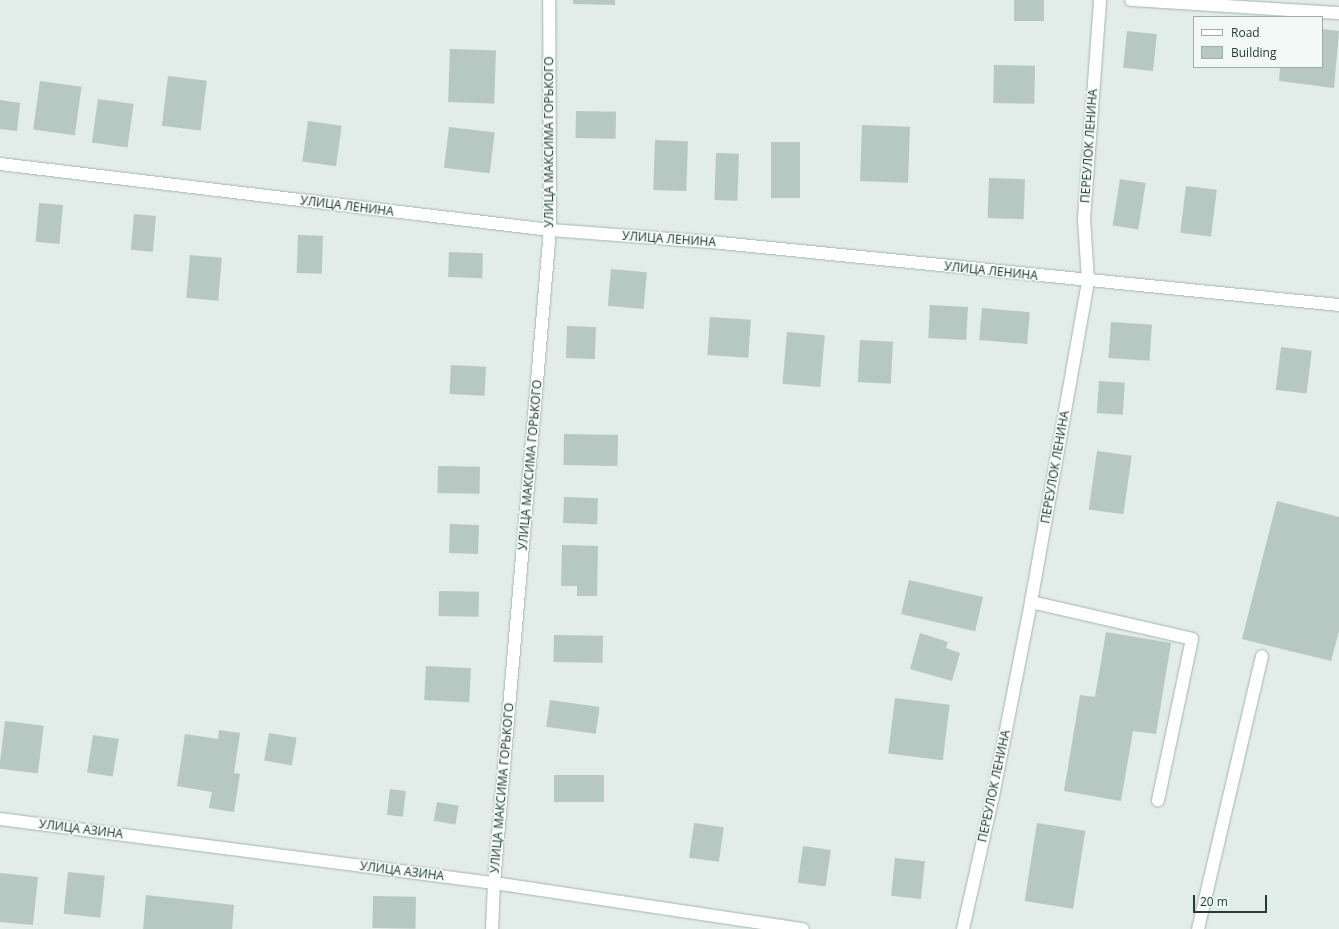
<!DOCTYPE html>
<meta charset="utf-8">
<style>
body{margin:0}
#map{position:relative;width:1339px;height:929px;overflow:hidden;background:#e2ece8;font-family:"Open Sans",sans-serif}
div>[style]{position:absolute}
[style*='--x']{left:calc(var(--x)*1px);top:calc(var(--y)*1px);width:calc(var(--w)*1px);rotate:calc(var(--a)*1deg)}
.building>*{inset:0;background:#b7c7c1;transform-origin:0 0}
.roads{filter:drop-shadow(0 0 1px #a5b4af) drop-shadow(0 0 1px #a5b4af)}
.minor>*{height:12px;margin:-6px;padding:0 6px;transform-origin:6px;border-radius:6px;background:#fff}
span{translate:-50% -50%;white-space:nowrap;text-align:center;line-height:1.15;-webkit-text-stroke:3px #f2f8f6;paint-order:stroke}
.street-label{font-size:12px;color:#223d37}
.legend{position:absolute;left:1193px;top:16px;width:130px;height:52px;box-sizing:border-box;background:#f2f8f6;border:1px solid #9fadaa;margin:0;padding:5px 7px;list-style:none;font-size:12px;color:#223d37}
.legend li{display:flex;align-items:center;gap:8px;height:20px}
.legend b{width:20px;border:1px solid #9fadaa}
.scale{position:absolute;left:1193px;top:895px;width:74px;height:18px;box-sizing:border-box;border:2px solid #223d37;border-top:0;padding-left:5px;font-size:12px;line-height:14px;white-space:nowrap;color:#223d37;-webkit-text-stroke:3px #f2f8f6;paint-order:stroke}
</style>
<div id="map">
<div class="building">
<i style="clip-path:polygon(573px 0,615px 0,615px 5px,573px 4px)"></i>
<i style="left:1014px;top:0;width:30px;height:21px"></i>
<i style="clip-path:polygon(1322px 29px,1339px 31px,1334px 88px,1279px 81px,1280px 67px,1322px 67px)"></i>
<i style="left:1127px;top:31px;width:30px;height:37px;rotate:6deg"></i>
<i style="left:450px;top:49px;width:46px;height:53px;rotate:2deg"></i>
<i style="left:994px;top:65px;width:41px;height:38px;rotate:1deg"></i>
<i style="left:168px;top:76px;width:39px;height:50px;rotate:7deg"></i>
<i style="left:40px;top:81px;width:42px;height:49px;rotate:8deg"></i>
<i style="left:98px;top:99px;width:36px;height:44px;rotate:8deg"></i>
<i style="clip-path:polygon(0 100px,20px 103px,17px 131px,0 129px)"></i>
<i style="left:576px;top:111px;width:40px;height:27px;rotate:1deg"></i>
<i style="left:308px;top:121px;width:34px;height:41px;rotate:8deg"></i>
<i style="left:862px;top:125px;width:48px;height:56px;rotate:2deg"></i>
<i style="left:449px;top:127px;width:46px;height:41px;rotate:7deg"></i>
<i style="left:655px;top:140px;width:33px;height:50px;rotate:2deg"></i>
<i style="left:771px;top:142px;width:29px;height:56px"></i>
<i style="left:716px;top:153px;width:23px;height:47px;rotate:2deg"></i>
<i style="left:989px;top:178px;width:36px;height:40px;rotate:2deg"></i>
<i style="left:1120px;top:179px;width:26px;height:47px;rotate:9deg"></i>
<i style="left:1186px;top:186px;width:31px;height:47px;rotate:7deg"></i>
<i style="left:39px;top:203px;width:24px;height:39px;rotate:5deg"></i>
<i style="left:134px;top:214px;width:22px;height:36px;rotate:5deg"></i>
<i style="left:298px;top:235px;width:25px;height:38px;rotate:2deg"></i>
<i style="left:449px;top:252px;width:34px;height:25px;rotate:2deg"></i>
<i style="left:190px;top:255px;width:32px;height:43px;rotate:5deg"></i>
<i style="left:611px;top:269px;width:36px;height:37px;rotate:5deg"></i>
<i style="left:930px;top:305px;width:38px;height:33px;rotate:3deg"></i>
<i style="left:982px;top:308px;width:48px;height:32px;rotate:5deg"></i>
<i style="left:710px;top:317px;width:41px;height:38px;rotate:4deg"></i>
<i style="left:1111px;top:322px;width:41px;height:36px;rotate:4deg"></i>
<i style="left:567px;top:326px;width:29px;height:32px;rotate:2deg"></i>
<i style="left:787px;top:332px;width:38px;height:52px;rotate:5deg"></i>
<i style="left:860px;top:340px;width:33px;height:42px;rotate:3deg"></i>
<i style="left:1281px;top:347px;width:31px;height:43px;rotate:7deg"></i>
<i style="left:451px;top:365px;width:35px;height:29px;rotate:3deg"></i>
<i style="left:1099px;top:381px;width:26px;height:32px;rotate:4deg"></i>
<i style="left:564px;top:434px;width:54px;height:31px;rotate:1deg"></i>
<i style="left:1097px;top:451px;width:35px;height:59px;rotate:8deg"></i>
<i style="left:438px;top:466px;width:42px;height:27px;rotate:1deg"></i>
<i style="left:564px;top:497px;width:34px;height:26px;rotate:2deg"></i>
<i style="clip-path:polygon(1277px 501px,1339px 517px,1339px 631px,1331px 661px,1242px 639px)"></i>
<i style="left:450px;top:524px;width:29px;height:29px;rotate:2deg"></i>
<i style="clip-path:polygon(562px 545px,598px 546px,597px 596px,577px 596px,577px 586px,561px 586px)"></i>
<i style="left:909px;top:580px;width:76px;height:35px;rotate:13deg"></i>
<i style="left:439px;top:591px;width:40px;height:25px;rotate:1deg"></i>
<i style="clip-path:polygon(1106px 632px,1171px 643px,1156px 734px,1133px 731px,1121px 801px,1064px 791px,1080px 695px,1095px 697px)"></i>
<i style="clip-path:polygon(920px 633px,948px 642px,946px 648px,960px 653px,952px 681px,910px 669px)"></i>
<i style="left:554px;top:635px;width:49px;height:27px;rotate:1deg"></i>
<i style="left:426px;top:666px;width:45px;height:34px;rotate:3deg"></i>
<i style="left:895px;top:698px;width:55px;height:56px;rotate:7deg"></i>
<i style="left:550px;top:700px;width:50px;height:27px;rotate:8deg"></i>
<i style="left:5px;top:721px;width:39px;height:48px;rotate:7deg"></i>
<i style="clip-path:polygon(219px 730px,240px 733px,234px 773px,240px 774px,234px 812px,209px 808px,212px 792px,177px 786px,185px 734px,218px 739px)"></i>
<i style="left:269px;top:733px;width:28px;height:28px;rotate:10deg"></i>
<i style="left:93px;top:735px;width:26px;height:38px;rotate:9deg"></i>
<i style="left:554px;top:775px;width:50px;height:27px"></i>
<i style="left:390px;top:789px;width:16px;height:26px;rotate:7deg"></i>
<i style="left:437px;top:802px;width:22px;height:19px;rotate:10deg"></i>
<i style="left:694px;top:823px;width:30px;height:35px;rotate:8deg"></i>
<i style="left:1037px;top:823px;width:49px;height:79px;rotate:9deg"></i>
<i style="left:803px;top:846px;width:28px;height:37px;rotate:8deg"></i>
<i style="left:895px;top:858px;width:30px;height:38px;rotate:6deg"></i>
<i style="left:68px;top:872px;width:37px;height:42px;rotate:6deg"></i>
<i style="clip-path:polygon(0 873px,38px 877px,33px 925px,0 922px)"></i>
<i style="clip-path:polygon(146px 895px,234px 905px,232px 929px,143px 929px)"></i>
<i style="left:373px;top:896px;width:43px;height:32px;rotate:1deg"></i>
</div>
<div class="roads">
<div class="minor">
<i style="--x:1131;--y:0;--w:208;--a:3.6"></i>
<i style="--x:0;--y:164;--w:554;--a:6.84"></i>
<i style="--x:550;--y:230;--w:171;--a:4.3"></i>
<i style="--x:721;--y:243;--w:621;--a:5.73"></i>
<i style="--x:1031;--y:602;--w:165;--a:12.9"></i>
<i style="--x:1192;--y:639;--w:165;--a:101.9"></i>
<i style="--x:0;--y:819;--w:498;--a:7.4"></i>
<i style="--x:494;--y:883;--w:312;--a:8.5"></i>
<i style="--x:492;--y:929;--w:46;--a:-87.5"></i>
<i style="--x:494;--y:883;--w:655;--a:-85.1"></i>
<i style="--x:550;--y:230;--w:230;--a:-90.2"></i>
<i style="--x:963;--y:929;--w:136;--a:-77.3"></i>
<i style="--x:993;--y:796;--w:198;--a:-78.9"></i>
<i style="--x:1031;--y:602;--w:326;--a:-79.9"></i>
<i style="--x:1088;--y:281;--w:62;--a:-93.7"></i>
<i style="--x:1084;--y:219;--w:220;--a:-85.8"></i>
<i style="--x:1198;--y:929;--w:280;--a:-76.8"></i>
</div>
</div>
<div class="street-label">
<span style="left:549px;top:142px;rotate:-90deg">УЛИЦА МАКСИМА ГОРЬКОГО</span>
<span style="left:1089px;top:146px;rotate:-86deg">ПЕРЕУЛОК ЛЕНИНА</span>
<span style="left:347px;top:206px;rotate:7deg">УЛИЦА ЛЕНИНА</span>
<span style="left:669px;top:239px;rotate:4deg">УЛИЦА ЛЕНИНА</span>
<span style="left:991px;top:271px;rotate:6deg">УЛИЦА ЛЕНИНА</span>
<span style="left:530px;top:465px;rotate:-85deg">УЛИЦА МАКСИМА ГОРЬКОГО</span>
<span style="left:1055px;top:467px;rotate:-80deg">ПЕРЕУЛОК ЛЕНИНА</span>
<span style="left:994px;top:786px;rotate:-78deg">ПЕРЕУЛОК ЛЕНИНА</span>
<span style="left:502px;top:788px;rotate:-85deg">УЛИЦА МАКСИМА ГОРЬКОГО</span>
<span style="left:81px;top:829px;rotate:7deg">УЛИЦА АЗИНА</span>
<span style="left:402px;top:871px;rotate:7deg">УЛИЦА АЗИНА</span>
</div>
<ul class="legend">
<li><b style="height:5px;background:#fff"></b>Road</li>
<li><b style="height:11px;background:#b7c7c1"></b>Building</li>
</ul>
<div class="scale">20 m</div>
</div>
